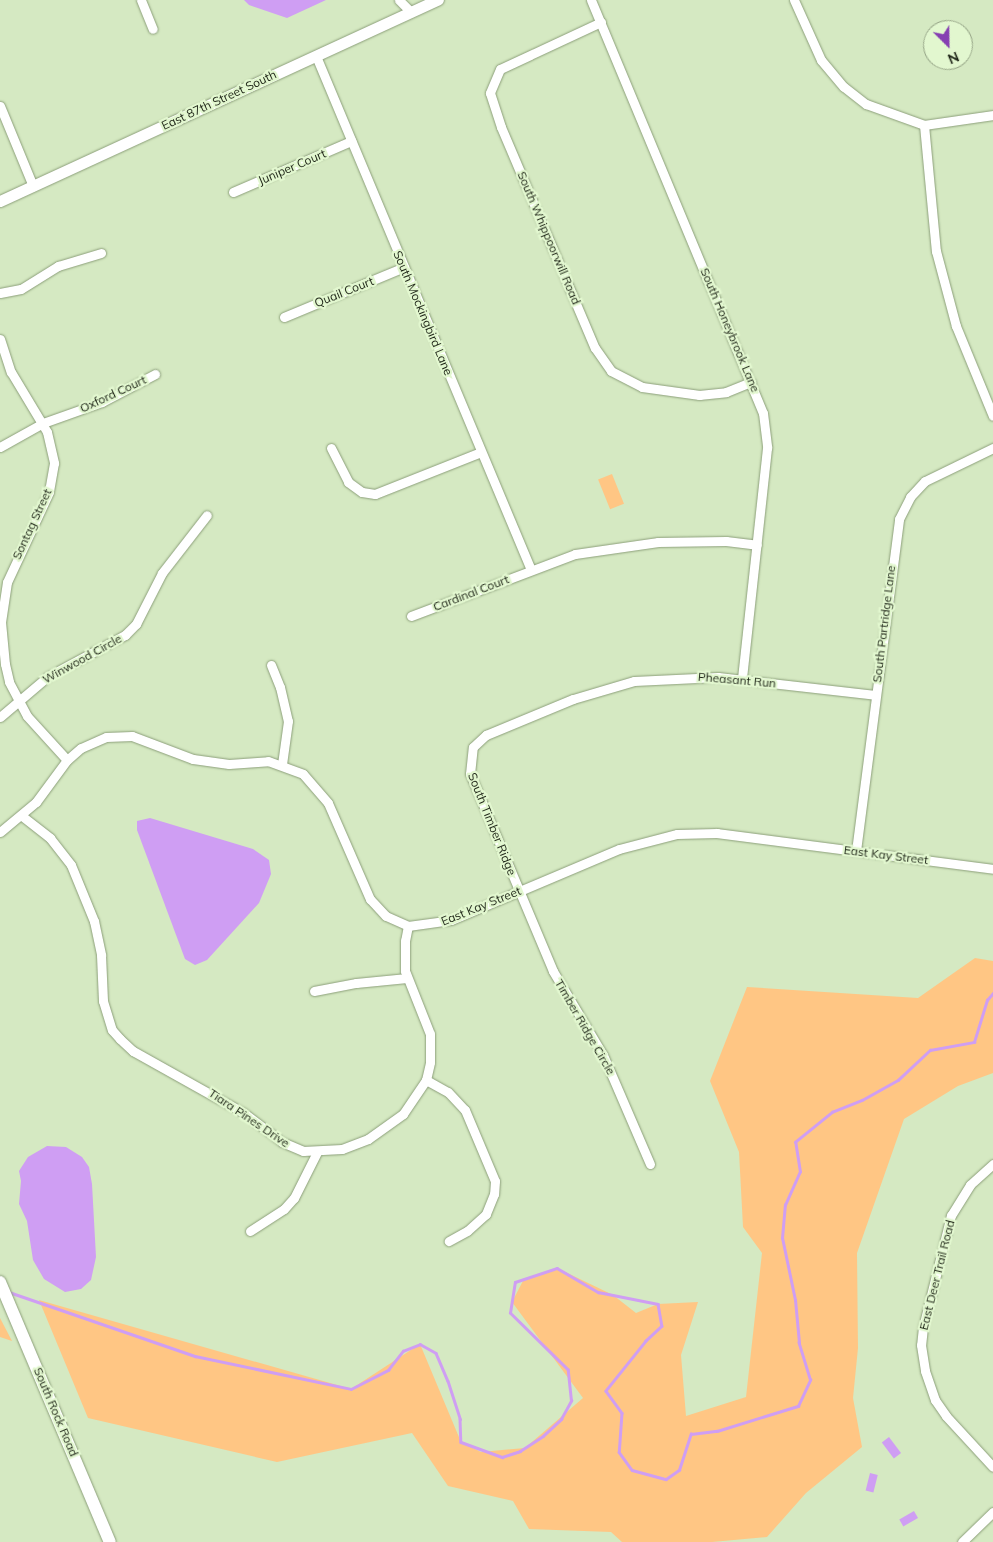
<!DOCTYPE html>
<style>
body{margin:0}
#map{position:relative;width:993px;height:1542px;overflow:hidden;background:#d5e9c2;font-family:Mulish,sans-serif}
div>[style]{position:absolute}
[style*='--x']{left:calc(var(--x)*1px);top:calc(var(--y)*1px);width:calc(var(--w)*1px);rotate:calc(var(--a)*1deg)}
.green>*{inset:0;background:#ffc684;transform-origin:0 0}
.water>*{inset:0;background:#cf9ef3;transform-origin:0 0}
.stream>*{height:2.5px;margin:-1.25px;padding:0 1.25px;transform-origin:1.25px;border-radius:1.25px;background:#cf9ef3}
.roads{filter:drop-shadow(0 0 1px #8c9f7a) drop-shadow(0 0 1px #8c9f7a)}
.minor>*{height:9px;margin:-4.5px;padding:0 4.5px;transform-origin:4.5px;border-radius:4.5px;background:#fff}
.tertiary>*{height:11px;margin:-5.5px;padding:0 5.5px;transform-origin:5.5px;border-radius:5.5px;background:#fff}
.secondary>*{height:12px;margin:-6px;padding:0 6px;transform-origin:6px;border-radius:6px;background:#fff}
span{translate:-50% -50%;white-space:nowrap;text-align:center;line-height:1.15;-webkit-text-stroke:4.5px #e2f7cf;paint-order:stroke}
.street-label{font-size:12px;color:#1e2517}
.north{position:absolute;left:923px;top:20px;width:50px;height:50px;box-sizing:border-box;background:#e2f7cf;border:1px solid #94a385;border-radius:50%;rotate:157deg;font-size:14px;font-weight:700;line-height:20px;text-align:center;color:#1e2517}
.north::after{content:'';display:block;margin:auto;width:18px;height:22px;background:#863fb2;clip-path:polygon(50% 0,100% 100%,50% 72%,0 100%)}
</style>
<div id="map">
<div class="green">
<i style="left:612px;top:474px;width:32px;height:15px;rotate:68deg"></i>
<i style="clip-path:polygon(975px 958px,993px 961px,993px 1073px,958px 1086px,904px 1119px,857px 1253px,858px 1348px,853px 1398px,862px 1447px,806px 1493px,767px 1537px,712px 1542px,622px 1542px,611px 1532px,529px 1529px,513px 1501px,448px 1486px,412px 1433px,277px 1462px,88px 1418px,39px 1300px,351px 1389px,420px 1344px,461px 1442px,481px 1452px,525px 1448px,583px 1398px,512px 1302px,524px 1279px,557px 1268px,613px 1295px,636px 1313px,658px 1304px,698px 1302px,681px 1355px,686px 1416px,746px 1397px,762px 1253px,743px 1227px,739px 1152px,710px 1081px,747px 987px,918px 998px)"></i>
<i style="clip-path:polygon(0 1318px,12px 1341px,0 1337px)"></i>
</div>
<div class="water">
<i style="clip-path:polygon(244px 0,326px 0,287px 18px,249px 5px)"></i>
<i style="clip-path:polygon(150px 818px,253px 849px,269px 860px,271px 874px,259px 903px,207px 960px,195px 965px,185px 959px,137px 830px,137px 821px)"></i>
<i style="clip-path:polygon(47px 1146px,66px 1147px,82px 1157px,89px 1167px,92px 1184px,96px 1257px,91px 1280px,81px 1289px,65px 1292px,44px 1279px,33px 1260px,27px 1221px,19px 1204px,21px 1181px,19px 1171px,28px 1157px)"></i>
<i style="left:889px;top:1437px;width:20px;height:9px;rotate:53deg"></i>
<i style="left:870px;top:1473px;width:8px;height:18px;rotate:14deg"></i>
<i style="left:914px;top:1511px;width:8px;height:17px;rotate:60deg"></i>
</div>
<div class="stream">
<i style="--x:9;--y:1292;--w:197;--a:19"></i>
<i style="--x:195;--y:1356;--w:159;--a:11.9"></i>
<i style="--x:351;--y:1389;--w:42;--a:-27.2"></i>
<i style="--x:388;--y:1370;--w:24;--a:-52"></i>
<i style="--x:403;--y:1351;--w:18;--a:-22"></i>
<i style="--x:420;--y:1344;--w:18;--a:29"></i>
<i style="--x:436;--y:1353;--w:30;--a:67"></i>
<i style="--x:448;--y:1381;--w:40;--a:72"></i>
<i style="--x:460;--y:1419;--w:23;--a:88"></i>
<i style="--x:461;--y:1442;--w:44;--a:20.1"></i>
<i style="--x:502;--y:1457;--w:19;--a:-18"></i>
<i style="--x:520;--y:1451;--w:27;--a:-33"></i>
<i style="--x:543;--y:1436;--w:25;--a:-43"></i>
<i style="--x:561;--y:1419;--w:21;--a:-61"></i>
<i style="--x:571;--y:1401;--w:31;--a:-96"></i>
<i style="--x:568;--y:1370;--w:81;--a:-135.5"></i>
<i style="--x:510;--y:1313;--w:31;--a:-81"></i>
<i style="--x:515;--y:1282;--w:44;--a:-18.4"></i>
<i style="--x:557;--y:1268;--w:48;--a:30.3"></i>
<i style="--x:598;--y:1292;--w:61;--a:11.3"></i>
<i style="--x:658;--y:1304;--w:22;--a:80"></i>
<i style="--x:662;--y:1326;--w:22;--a:137"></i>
<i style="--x:646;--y:1341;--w:64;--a:128.7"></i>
<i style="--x:606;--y:1391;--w:27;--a:54"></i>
<i style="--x:622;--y:1413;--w:39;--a:94"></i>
<i style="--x:619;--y:1452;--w:22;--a:54"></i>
<i style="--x:632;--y:1470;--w:35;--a:15"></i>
<i style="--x:666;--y:1479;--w:16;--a:-35"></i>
<i style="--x:679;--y:1470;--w:38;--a:-72"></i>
<i style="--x:691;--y:1434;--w:26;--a:-7"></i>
<i style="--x:717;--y:1431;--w:85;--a:-17.2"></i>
<i style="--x:798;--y:1406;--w:29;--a:-65"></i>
<i style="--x:810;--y:1380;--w:39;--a:-107"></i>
<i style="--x:799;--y:1343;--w:43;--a:-95.3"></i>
<i style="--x:795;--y:1300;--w:63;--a:-101.8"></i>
<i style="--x:782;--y:1238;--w:33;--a:-85"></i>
<i style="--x:785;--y:1205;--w:36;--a:-66"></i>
<i style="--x:800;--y:1172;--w:30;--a:-99"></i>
<i style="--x:795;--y:1142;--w:48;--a:-39"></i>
<i style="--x:832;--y:1112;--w:32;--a:-22"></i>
<i style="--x:862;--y:1100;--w:41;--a:-29.1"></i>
<i style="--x:898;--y:1080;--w:44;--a:-43.2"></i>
<i style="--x:930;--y:1050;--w:45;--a:-10.3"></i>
<i style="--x:974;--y:1042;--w:44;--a:-72.8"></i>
<i style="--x:987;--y:1000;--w:9;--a:-49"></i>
</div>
<div class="roads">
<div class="minor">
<i style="--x:141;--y:0;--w:31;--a:68"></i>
<i style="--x:399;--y:0;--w:17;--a:45"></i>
<i style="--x:591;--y:0;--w:447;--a:67.4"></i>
<i style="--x:763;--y:413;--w:35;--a:83"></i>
<i style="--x:767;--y:448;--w:232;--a:96.2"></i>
<i style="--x:794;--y:0;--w:66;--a:65.8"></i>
<i style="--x:821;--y:60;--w:35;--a:50"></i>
<i style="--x:844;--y:87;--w:28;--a:38"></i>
<i style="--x:866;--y:104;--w:62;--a:19.9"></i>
<i style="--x:924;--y:125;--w:70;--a:-8.2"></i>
<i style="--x:601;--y:22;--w:111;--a:155"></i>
<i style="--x:500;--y:69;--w:26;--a:113"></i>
<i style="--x:490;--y:93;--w:36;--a:72"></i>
<i style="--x:501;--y:127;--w:240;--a:67"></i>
<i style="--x:595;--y:348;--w:28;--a:55"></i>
<i style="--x:611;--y:371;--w:35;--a:27"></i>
<i style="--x:642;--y:387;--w:58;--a:8"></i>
<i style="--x:699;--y:395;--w:27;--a:-6"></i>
<i style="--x:726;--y:392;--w:27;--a:-22"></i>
<i style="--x:316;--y:56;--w:557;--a:67.3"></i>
<i style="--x:0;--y:106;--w:87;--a:67.6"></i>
<i style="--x:924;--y:125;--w:127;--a:84.6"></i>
<i style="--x:936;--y:251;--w:78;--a:75.1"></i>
<i style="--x:956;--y:326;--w:97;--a:67.7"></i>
<i style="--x:233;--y:192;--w:129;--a:-23.4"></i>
<i style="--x:0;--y:293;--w:21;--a:-11"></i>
<i style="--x:21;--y:289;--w:44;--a:-31.9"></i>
<i style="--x:58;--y:266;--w:45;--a:-16.8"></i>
<i style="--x:284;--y:317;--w:130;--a:-22.6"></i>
<i style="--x:0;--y:339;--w:35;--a:72"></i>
<i style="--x:11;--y:372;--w:70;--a:59"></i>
<i style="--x:47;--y:432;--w:32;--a:77"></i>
<i style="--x:54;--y:463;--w:29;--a:100"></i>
<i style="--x:49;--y:492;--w:99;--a:115"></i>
<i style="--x:7;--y:582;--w:40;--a:98.5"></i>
<i style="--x:1;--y:622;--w:42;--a:84.6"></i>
<i style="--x:5;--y:664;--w:18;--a:77"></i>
<i style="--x:9;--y:682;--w:38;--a:62"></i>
<i style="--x:27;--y:716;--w:59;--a:47.7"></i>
<i style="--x:0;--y:447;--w:49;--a:-29.2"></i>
<i style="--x:43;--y:423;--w:63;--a:-19.6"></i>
<i style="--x:102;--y:402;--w:60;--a:-27.8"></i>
<i style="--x:331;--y:448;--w:38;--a:63"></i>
<i style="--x:348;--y:482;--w:17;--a:36"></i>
<i style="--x:362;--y:492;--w:13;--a:9"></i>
<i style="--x:375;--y:494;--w:114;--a:-21.6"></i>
<i style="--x:411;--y:616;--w:175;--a:-20.7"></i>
<i style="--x:575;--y:554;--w:84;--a:-8.2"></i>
<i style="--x:658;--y:542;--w:68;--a:-0.8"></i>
<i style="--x:726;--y:541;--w:31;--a:7"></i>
<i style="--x:271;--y:665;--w:24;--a:68"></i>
<i style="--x:280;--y:687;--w:35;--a:77"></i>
<i style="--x:288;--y:721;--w:43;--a:97.9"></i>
<i style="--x:0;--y:717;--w:62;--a:-40.4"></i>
<i style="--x:47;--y:677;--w:89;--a:-28.3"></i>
<i style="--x:125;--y:635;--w:16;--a:-45"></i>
<i style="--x:136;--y:624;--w:57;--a:-63"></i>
<i style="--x:162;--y:573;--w:73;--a:-52.2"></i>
<i style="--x:22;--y:816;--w:36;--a:38"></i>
<i style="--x:50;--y:838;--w:34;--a:52"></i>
<i style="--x:71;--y:865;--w:61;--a:67.7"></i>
<i style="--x:94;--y:921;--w:35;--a:78"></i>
<i style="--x:101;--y:955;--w:46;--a:87.5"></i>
<i style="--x:103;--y:1001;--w:30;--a:73"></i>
<i style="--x:112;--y:1030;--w:12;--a:48"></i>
<i style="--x:120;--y:1039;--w:18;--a:43"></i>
<i style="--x:133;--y:1051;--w:127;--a:29.2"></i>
<i style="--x:244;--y:1113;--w:48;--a:37.3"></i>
<i style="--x:282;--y:1142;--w:23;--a:23"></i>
<i style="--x:303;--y:1151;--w:39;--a:-3"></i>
<i style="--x:342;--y:1149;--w:28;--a:-21"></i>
<i style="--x:368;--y:1139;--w:43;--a:-35.5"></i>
<i style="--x:403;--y:1114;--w:41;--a:-55.9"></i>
<i style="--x:426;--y:1080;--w:18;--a:-77"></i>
<i style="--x:430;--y:1062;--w:28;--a:-90"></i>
<i style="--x:430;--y:1034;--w:68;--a:-111.6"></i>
<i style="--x:405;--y:971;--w:30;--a:-90"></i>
<i style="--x:405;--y:941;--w:15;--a:-79"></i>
<i style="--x:0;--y:832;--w:47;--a:-39.8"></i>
<i style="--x:36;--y:802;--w:52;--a:-53.6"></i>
<i style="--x:67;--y:760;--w:18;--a:-41"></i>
<i style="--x:81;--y:748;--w:27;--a:-24"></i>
<i style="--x:106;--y:737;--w:26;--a:-2"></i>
<i style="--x:132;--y:736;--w:65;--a:20.7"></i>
<i style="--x:193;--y:759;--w:36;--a:8"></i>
<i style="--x:229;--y:764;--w:39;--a:-4"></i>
<i style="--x:268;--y:761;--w:37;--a:20"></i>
<i style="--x:303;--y:774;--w:38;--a:49"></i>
<i style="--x:328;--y:803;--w:105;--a:66.4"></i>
<i style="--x:370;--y:899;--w:23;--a:47"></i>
<i style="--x:386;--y:916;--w:24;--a:24"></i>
<i style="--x:408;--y:926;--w:43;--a:-7.9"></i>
<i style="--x:451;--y:920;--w:182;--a:-22.9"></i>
<i style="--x:619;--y:849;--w:60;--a:-14.5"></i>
<i style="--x:677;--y:834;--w:40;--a:-1.4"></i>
<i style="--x:717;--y:833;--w:278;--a:7.4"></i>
<i style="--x:856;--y:851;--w:335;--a:-82.6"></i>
<i style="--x:899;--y:519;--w:25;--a:-63"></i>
<i style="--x:910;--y:497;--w:22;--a:-47"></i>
<i style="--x:925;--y:481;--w:76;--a:-25.9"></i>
<i style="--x:314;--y:991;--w:43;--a:-10.8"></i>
<i style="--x:356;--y:983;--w:51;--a:-5.6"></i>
<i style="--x:426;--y:1080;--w:25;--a:29"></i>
<i style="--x:448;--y:1092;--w:25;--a:47"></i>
<i style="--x:465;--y:1110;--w:77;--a:67.1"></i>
<i style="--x:495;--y:1181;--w:13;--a:94"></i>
<i style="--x:494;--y:1194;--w:22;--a:112"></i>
<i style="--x:486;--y:1214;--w:25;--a:138"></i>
<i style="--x:467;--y:1231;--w:21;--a:151"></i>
<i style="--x:650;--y:1164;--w:119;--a:-113.3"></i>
<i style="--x:603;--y:1055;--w:98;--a:-120.8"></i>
<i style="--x:553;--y:971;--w:214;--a:-112.8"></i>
<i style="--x:470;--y:774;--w:27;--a:-84"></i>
<i style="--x:473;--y:747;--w:18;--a:-43"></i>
<i style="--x:486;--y:735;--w:94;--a:-22.5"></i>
<i style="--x:573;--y:699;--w:64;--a:-16.4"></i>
<i style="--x:634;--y:681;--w:84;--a:-2.7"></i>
<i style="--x:718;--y:677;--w:158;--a:6.5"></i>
<i style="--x:993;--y:1164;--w:31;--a:138"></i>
<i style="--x:970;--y:1185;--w:36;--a:122"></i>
<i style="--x:951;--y:1215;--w:115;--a:104"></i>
<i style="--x:923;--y:1327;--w:18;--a:96"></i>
<i style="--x:921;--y:1345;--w:26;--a:81"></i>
<i style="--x:925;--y:1371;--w:31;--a:71"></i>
<i style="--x:935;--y:1400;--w:19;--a:55"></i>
<i style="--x:946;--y:1416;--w:69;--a:47.3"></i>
<i style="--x:250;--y:1231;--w:40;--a:-32.9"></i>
<i style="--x:284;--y:1209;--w:15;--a:-48"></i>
<i style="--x:294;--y:1198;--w:51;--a:-63.4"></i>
<i style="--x:962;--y:1542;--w:43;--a:-44.1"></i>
</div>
<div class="tertiary">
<i style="--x:0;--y:201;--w:482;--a:-24.7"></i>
</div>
<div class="secondary">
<i style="--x:0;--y:1282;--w:282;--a:67.1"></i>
</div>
</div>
<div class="street-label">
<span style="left:219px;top:100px;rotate:-25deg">East 87th Street South</span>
<span style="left:292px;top:167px;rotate:-23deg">Juniper Court</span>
<span style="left:549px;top:238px;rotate:67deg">South Whippoorwill Road</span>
<span style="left:344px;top:292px;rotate:-22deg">Quail Court</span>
<span style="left:423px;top:313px;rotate:67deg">South Mockingbird Lane</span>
<span style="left:730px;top:330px;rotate:67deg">South Honeybrook Lane</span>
<span style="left:113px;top:394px;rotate:-25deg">Oxford Court</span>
<span style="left:32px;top:524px;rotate:-65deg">Sontag Street</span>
<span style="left:471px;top:593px;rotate:-21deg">Cardinal Court</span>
<span style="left:884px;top:624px;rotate:-83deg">South Partridge Lane</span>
<span style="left:82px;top:659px;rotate:-29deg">Winwood Circle</span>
<span style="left:737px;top:680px;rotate:5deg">Pheasant Run</span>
<span style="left:492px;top:824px;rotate:68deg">South Timber Ridge</span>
<span style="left:886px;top:855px;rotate:7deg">East Kay Street</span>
<span style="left:481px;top:906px;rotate:-22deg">East Kay Street</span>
<span style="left:585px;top:1027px;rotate:60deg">Timber Ridge Circle</span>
<span style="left:249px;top:1118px;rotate:34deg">Tiara Pines Drive</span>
<span style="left:937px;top:1275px;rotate:-76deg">East Deer Trail Road</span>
<span style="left:56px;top:1412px;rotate:67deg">South Rock Road</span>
</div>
<div class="north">N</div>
</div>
